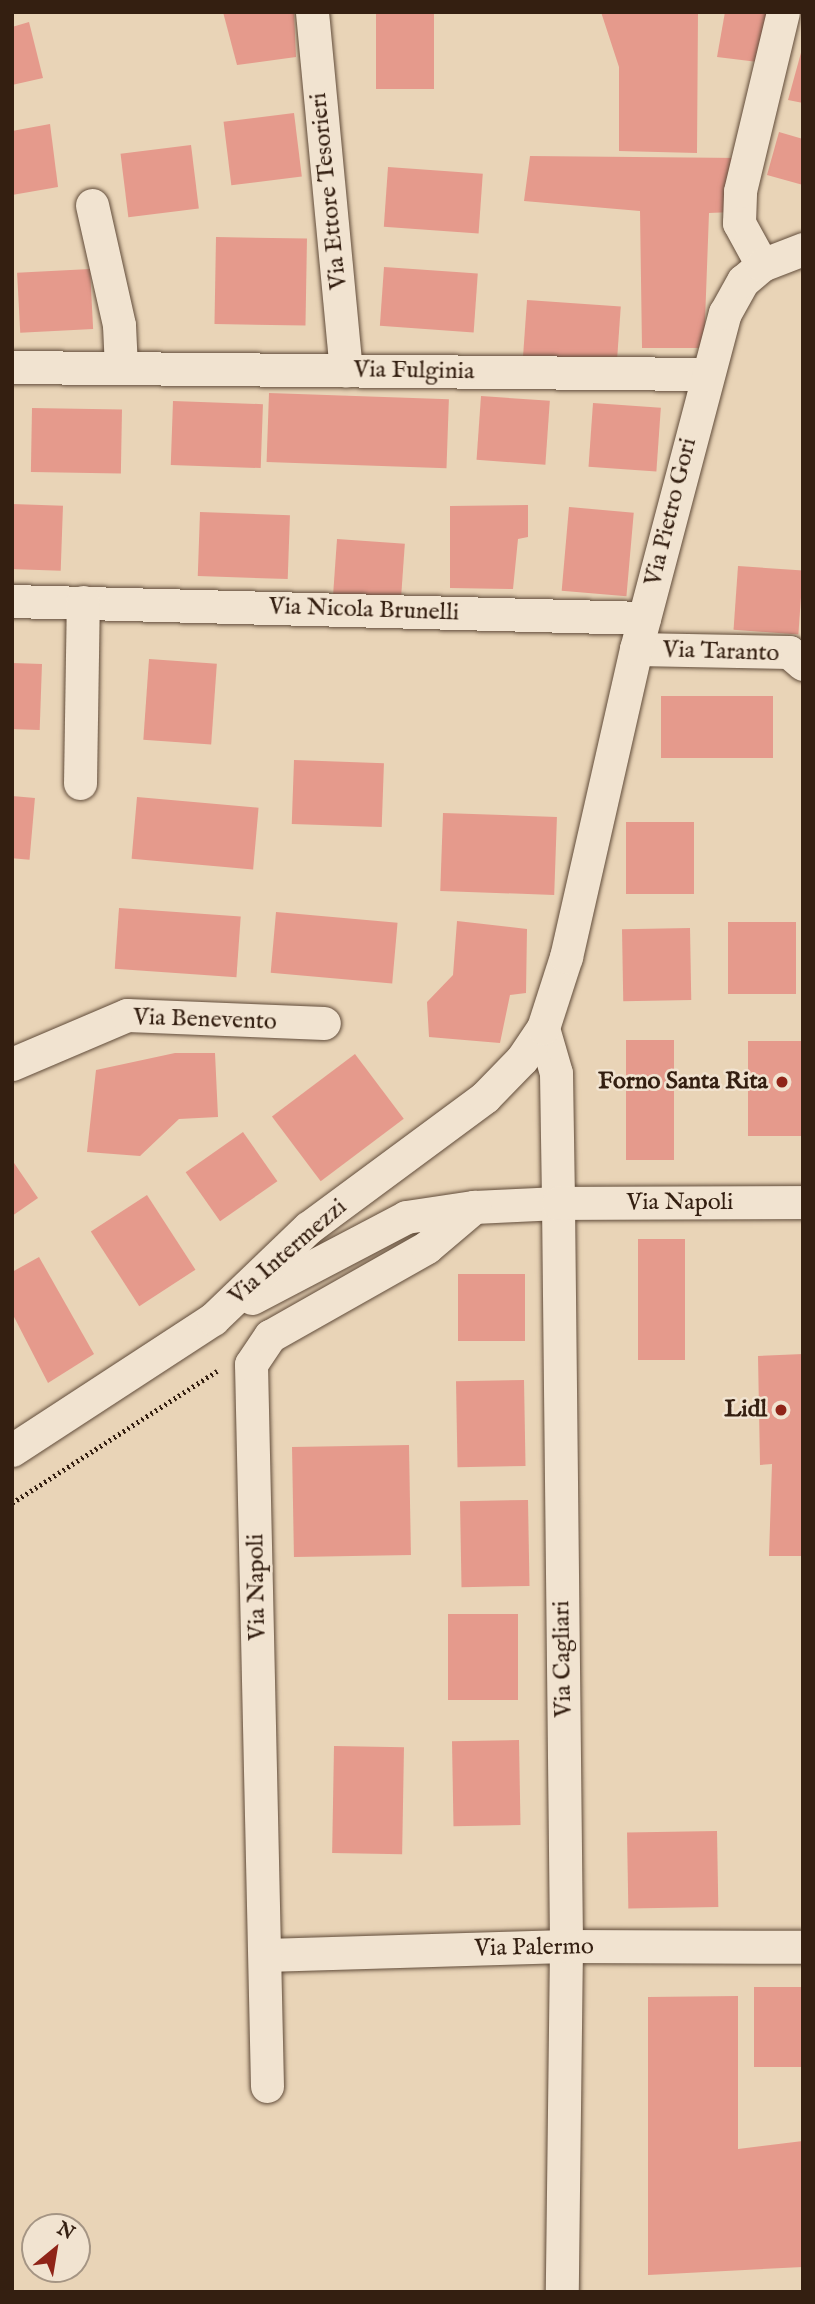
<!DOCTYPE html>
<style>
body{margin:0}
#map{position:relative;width:815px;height:2304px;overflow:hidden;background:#e9d4b7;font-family:"IM FELL English",serif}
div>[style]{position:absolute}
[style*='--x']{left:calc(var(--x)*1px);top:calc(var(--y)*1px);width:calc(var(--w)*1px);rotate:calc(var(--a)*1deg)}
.building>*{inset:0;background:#e59a8c;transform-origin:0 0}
.path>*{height:4.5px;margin-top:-2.25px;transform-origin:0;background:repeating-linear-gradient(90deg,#341f11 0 2px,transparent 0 5.5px)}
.roads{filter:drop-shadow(0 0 2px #614c3a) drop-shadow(0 0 2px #614c3a)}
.minor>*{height:33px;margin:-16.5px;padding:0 16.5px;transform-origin:16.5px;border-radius:16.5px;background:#f1e3d0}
.dots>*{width:19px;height:19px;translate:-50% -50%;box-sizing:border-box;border:4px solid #f1e3d0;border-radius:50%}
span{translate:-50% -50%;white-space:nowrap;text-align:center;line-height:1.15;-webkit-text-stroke:5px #f1e3d0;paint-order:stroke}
.street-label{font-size:24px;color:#341f11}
.poi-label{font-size:24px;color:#341f11;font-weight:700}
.right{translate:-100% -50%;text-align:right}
.frame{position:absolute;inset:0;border:14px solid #341f11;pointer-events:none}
.north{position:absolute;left:21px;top:2213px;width:70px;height:70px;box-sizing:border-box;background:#f1e3d0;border:2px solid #a59584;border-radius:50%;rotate:30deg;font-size:19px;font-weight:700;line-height:28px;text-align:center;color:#341f11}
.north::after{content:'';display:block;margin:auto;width:24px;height:32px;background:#8f2418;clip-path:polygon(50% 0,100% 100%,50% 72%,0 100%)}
</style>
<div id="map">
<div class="building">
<i style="clip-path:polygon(223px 12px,294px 12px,296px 57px,237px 65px)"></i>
<i style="left:376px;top:12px;width:58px;height:77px"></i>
<i style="clip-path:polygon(601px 12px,698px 12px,697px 153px,619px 151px,619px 67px)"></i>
<i style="clip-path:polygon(725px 12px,778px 12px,766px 63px,717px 57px)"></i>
<i style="clip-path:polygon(29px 22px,43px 78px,12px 85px,12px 27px)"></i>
<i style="clip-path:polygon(802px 49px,803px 49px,803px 103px,788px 100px)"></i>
<i style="left:294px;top:113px;width:64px;height:71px;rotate:83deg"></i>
<i style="clip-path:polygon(50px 124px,58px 187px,12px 195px,12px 131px)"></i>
<i style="clip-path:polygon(779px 132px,803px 139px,803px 185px,767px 175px)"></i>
<i style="left:191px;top:145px;width:64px;height:71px;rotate:83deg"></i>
<i style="clip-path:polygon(530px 156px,740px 158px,732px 212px,709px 213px,704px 348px,642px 348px,640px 211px,524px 201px)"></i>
<i style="left:388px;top:167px;width:95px;height:60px;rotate:4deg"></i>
<i style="left:216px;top:237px;width:91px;height:87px;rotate:1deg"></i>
<i style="left:384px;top:267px;width:94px;height:59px;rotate:4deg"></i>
<i style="left:90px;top:269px;width:60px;height:73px;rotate:87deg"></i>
<i style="left:527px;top:300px;width:94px;height:59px;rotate:4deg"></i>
<i style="left:269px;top:393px;width:180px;height:69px;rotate:2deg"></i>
<i style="left:481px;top:396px;width:69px;height:64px;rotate:4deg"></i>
<i style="left:173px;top:401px;width:90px;height:64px;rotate:2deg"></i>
<i style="left:593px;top:403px;width:68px;height:64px;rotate:4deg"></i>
<i style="left:32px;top:408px;width:90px;height:64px;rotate:1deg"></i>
<i style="left:12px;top:504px;width:51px;height:65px;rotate:2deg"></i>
<i style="clip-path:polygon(528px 505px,528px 537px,518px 539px,513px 589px,450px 588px,450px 506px)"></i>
<i style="left:569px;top:507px;width:65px;height:84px;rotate:5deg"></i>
<i style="left:200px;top:512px;width:90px;height:64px;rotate:2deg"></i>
<i style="left:337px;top:539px;width:68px;height:64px;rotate:4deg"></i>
<i style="left:738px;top:566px;width:65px;height:64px;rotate:4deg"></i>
<i style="left:149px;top:659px;width:68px;height:81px;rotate:4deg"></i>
<i style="left:12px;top:663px;width:30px;height:66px;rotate:2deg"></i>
<i style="left:661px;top:696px;width:112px;height:62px"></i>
<i style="left:294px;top:760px;width:90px;height:64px;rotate:2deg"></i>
<i style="left:12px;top:796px;width:23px;height:62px;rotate:5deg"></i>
<i style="left:137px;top:797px;width:122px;height:62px;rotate:5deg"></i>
<i style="left:443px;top:813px;width:114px;height:78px;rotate:2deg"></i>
<i style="left:626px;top:822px;width:68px;height:72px"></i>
<i style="left:119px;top:908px;width:122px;height:61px;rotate:4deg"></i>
<i style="left:276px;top:912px;width:122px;height:61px;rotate:5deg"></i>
<i style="clip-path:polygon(457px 921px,527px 929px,526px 993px,510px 995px,500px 1043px,429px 1037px,427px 1002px,453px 975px)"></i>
<i style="left:796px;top:922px;width:72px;height:68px;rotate:90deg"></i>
<i style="left:690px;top:928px;width:72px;height:68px;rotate:89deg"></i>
<i style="left:674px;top:1040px;width:120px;height:48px;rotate:90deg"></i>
<i style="left:748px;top:1041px;width:55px;height:95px"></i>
<i style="clip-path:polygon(175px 1053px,215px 1053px,218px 1117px,179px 1119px,140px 1156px,87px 1152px,96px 1070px)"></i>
<i style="left:355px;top:1054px;width:81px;height:104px;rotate:53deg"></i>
<i style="left:243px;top:1132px;width:60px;height:70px;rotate:55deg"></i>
<i style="clip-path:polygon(12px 1160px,38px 1198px,12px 1216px)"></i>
<i style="left:147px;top:1195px;width:89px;height:67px;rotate:57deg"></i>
<i style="left:685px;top:1239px;width:121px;height:47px;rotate:90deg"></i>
<i style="clip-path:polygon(39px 1257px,94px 1354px,48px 1383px,12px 1313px,12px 1272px)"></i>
<i style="left:525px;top:1274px;width:67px;height:67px;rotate:90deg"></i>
<i style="clip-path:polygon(803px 1354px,803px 1556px,769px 1556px,772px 1464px,760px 1465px,758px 1356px)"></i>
<i style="left:524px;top:1380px;width:86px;height:68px;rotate:89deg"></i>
<i style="left:409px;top:1445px;width:110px;height:117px;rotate:89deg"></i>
<i style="left:528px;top:1500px;width:86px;height:68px;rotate:89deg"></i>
<i style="left:448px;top:1614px;width:70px;height:86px"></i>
<i style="left:519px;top:1740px;width:85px;height:67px;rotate:89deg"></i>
<i style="left:334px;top:1746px;width:70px;height:107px;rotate:1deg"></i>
<i style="left:717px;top:1831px;width:76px;height:90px;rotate:89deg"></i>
<i style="left:803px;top:1987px;width:80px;height:49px;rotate:90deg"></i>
<i style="clip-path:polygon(738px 1996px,738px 2149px,803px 2141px,803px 2267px,648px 2275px,648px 1997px)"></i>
</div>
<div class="path">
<i style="--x:12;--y:1503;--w:244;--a:-32.8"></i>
</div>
<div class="roads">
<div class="minor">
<i style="--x:312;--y:12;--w:360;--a:84.6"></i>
<i style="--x:92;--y:205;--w:123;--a:77.3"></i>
<i style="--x:119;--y:325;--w:43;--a:87.3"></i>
<i style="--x:762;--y:265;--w:48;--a:-118.7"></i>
<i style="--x:739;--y:223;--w:32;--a:-88"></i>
<i style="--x:740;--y:191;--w:184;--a:-76.5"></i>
<i style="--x:12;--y:367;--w:694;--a:0.58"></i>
<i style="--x:12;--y:601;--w:632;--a:1.54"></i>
<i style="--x:636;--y:649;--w:153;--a:1.1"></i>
<i style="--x:789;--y:652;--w:18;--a:41"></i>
<i style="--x:80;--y:783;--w:181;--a:-89.1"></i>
<i style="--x:543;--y:1028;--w:47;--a:73.9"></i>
<i style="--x:556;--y:1073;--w:130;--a:89.1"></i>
<i style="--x:558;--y:1203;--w:743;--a:89.38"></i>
<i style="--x:566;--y:1946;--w:346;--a:90.7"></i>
<i style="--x:12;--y:1064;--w:125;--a:-23.1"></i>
<i style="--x:127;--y:1015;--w:197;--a:2.3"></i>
<i style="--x:252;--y:1298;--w:174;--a:-27.7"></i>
<i style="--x:406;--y:1217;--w:69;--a:-8.4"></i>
<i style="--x:474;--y:1207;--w:84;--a:-2.7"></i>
<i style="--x:558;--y:1203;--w:245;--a:-0.2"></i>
<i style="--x:12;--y:1450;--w:240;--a:-33.1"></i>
<i style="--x:213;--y:1319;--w:132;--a:-43.8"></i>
<i style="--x:308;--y:1228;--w:220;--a:-36.5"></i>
<i style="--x:485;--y:1097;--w:53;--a:-45.8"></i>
<i style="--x:522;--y:1059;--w:37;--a:-56"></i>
<i style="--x:543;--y:1028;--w:75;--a:-72.1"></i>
<i style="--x:566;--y:957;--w:316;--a:-77.2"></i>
<i style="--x:636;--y:649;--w:348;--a:-75.2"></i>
<i style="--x:725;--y:313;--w:37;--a:-61"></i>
<i style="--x:743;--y:281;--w:25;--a:-40"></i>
<i style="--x:762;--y:265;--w:44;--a:-21.3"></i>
<i style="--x:265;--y:1955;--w:301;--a:-1.7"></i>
<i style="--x:566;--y:1946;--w:237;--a:0.2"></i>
<i style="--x:267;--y:2086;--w:722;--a:-91.27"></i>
<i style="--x:251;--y:1364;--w:34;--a:-56"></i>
<i style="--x:270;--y:1336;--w:180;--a:-29.5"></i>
<i style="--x:427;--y:1247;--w:62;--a:-40.4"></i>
</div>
</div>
<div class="dots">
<i style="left:782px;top:1082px;background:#8f2418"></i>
<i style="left:781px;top:1410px;background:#8f2418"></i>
</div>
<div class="street-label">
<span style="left:329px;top:191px;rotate:-96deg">Via Ettore Tesorieri</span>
<span style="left:414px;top:371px;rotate:1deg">Via Fulginia</span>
<span style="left:671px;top:512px;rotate:-76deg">Via Pietro Gori</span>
<span style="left:364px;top:610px;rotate:2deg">Via Nicola Brunelli</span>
<span style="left:721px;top:652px;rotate:2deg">Via Taranto</span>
<span style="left:205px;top:1020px;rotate:2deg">Via Benevento</span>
<span style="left:680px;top:1203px">Via Napoli</span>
<span style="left:288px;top:1252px;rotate:-41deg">Via Intermezzi</span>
<span style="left:257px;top:1587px;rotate:-91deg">Via Napoli</span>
<span style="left:563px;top:1659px;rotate:-91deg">Via Cagliari</span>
<span style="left:534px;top:1948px;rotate:-1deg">Via Palermo</span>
</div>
<div class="poi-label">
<span class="right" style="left:768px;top:1082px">Forno Santa Rita</span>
<span class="right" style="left:767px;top:1410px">Lidl</span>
</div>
<div class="frame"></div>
<div class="north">N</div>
</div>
